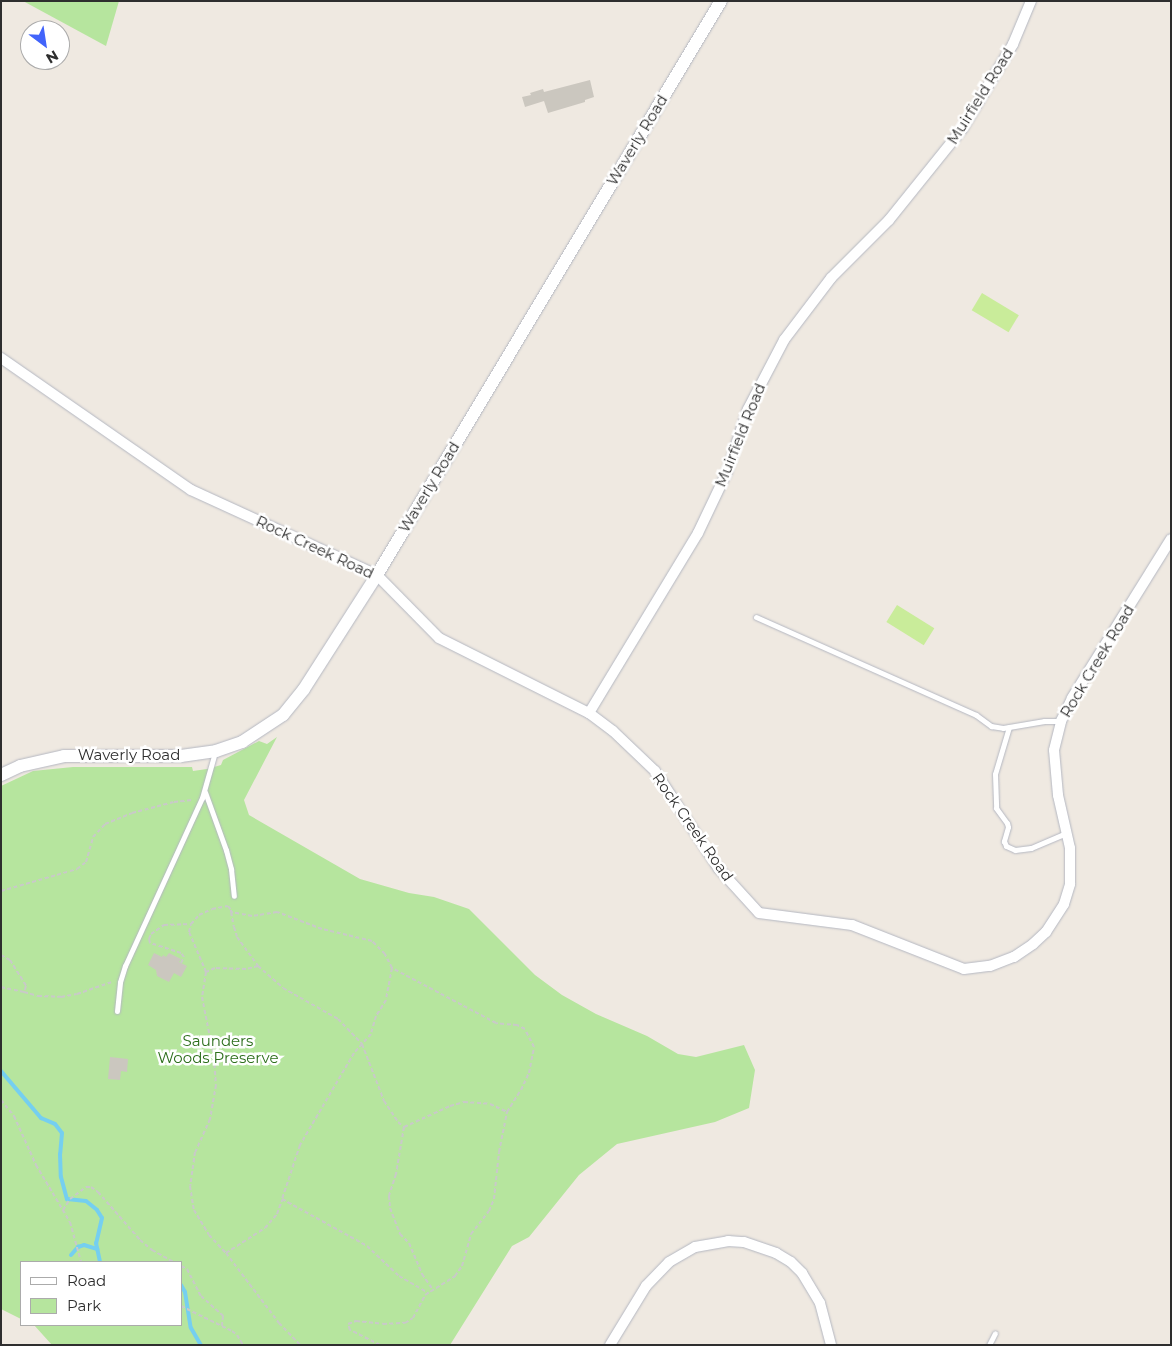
<!DOCTYPE html>
<style>
body{margin:0}
#map{position:relative;width:1172px;height:1346px;overflow:hidden;background:#efe9e1;font-family:Montserrat,sans-serif}
div>[style]{position:absolute}
[style*='--x']{left:calc(var(--x)*1px);top:calc(var(--y)*1px);width:calc(var(--w)*1px);rotate:calc(var(--a)*1deg)}
.green>*{inset:0;background:#b6e59e}
.pitch>*{inset:0;background:#c9ec9a;transform-origin:0 0}
.stream>*{height:4px;margin:-2px;padding:0 2px;transform-origin:2px;border-radius:2px;background:#75cff0}
.building>*{inset:0;background:#cbc7bf}
.path>*{height:2px;margin-top:-1px;transform-origin:0;background:repeating-linear-gradient(90deg,#c9c9c9 0 4px,transparent 0 6.5px)}
.roads{filter:drop-shadow(0 0 1px #b4b7c1) drop-shadow(0 0 1px #b4b7c1)}
.service>*{height:5px;margin:-2.5px;padding:0 2.5px;transform-origin:2.5px;border-radius:2.5px;background:#fff}
.minor>*{height:10px;margin:-5px;padding:0 5px;transform-origin:5px;border-radius:5px;background:#fff}
.tertiary>*{height:12px;margin:-6px;padding:0 6px;transform-origin:6px;border-radius:6px;background:#fff}
span{translate:-50% -50%;white-space:nowrap;text-align:center;line-height:1.15;-webkit-text-stroke:5px #fff;paint-order:stroke}
.street-label{font-size:15px;color:#2e2e2e}
.park-label{font-size:15px;color:#2c6e1b}
.frame{position:absolute;inset:0;border:2px solid #2e2e2e;pointer-events:none}
.legend{position:absolute;left:20px;top:1261px;width:162px;height:65px;box-sizing:border-box;background:#fff;border:1px solid #ababab;margin:0;padding:6px 9px;list-style:none;font-size:15px;color:#2e2e2e}
.legend li{display:flex;align-items:center;gap:10px;height:25px}
.legend b{width:25px;border:1px solid #ababab}
.north{position:absolute;left:20px;top:20px;width:50px;height:50px;box-sizing:border-box;background:#fff;border:1px solid #ababab;border-radius:50%;rotate:149deg;font-size:14px;font-weight:700;line-height:20px;text-align:center;color:#2e2e2e}
.north::after{content:'';display:block;margin:auto;width:18px;height:22px;background:#4264fb;clip-path:polygon(50% 0,100% 100%,50% 72%,0 100%)}
</style>
<div id="map">
<div class="green">
<i style="clip-path:polygon(23px 1px,119px 1px,106px 46px)"></i>
<i style="clip-path:polygon(277px 737px,244px 800px,249px 815px,360px 879px,409px 893px,434px 897px,469px 909px,535px 975px,562px 995px,596px 1014px,647px 1036px,678px 1054px,696px 1057px,744px 1045px,755px 1070px,749px 1108px,715px 1122px,617px 1144px,579px 1175px,529px 1237px,512px 1246px,450px 1345px,52px 1345px,34px 1325px,181px 1325px,181px 1262px,21px 1262px,21px 1319px,1px 1309px,1px 786px,33px 771px,73px 767px,192px 767px,193px 771px,207px 769px,221px 765px,223px 760px,259px 741px,267px 744px)"></i>
</div>
<div class="pitch">
<i style="left:982px;top:293px;width:43px;height:20px;rotate:31deg"></i>
<i style="left:897px;top:605px;width:44px;height:20px;rotate:32deg"></i>
</div>
<div class="stream">
<i style="--x:1;--y:1071;--w:62;--a:49.6"></i>
<i style="--x:41;--y:1118;--w:15;--a:23"></i>
<i style="--x:55;--y:1124;--w:11;--a:52"></i>
<i style="--x:62;--y:1133;--w:21;--a:95"></i>
<i style="--x:60;--y:1154;--w:23;--a:88"></i>
<i style="--x:61;--y:1177;--w:23;--a:75"></i>
<i style="--x:67;--y:1199;--w:19;--a:6"></i>
<i style="--x:86;--y:1201;--w:14;--a:39"></i>
<i style="--x:97;--y:1210;--w:9;--a:58"></i>
<i style="--x:102;--y:1218;--w:26;--a:103"></i>
<i style="--x:96;--y:1243;--w:19;--a:78"></i>
<i style="--x:71;--y:1255;--w:11;--a:-49"></i>
<i style="--x:78;--y:1247;--w:6;--a:-18"></i>
<i style="--x:84;--y:1245;--w:14;--a:17"></i>
<i style="--x:181;--y:1285;--w:8;--a:60"></i>
<i style="--x:185;--y:1292;--w:36;--a:81"></i>
<i style="--x:191;--y:1328;--w:20;--a:60"></i>
</div>
<div class="building">
<i style="clip-path:polygon(590px 80px,594px 97px,585px 100px,585px 102px,548px 113px,544px 101px,525px 107px,522px 97px,531px 95px,530px 93px,543px 89px,544px 92px)"></i>
<i style="clip-path:polygon(154px 953px,162px 957px,163px 955px,166px 957px,169px 953px,181px 959px,179px 962px,187px 966px,181px 977px,174px 973px,169px 982px,157px 976px,156px 970px,148px 965px)"></i>
<i style="clip-path:polygon(110px 1057px,128px 1059px,127px 1072px,121px 1071px,120px 1080px,108px 1079px)"></i>
</div>
<div class="path">
<i style="--x:1;--y:891;--w:79;--a:-16.1"></i>
<i style="--x:77;--y:869;--w:11;--a:-38"></i>
<i style="--x:86;--y:862;--w:26;--a:-74"></i>
<i style="--x:93;--y:837;--w:18;--a:-47"></i>
<i style="--x:105;--y:824;--w:29;--a:-22"></i>
<i style="--x:132;--y:813;--w:43;--a:-14.7"></i>
<i style="--x:174;--y:802;--w:18;--a:-6"></i>
<i style="--x:1;--y:955;--w:10;--a:29"></i>
<i style="--x:10;--y:960;--w:31;--a:58"></i>
<i style="--x:26;--y:986;--w:6;--a:108"></i>
<i style="--x:24;--y:992;--w:24;--a:-168"></i>
<i style="--x:181;--y:963;--w:7;--a:-63"></i>
<i style="--x:184;--y:957;--w:5;--a:-127"></i>
<i style="--x:181;--y:953;--w:33;--a:-162"></i>
<i style="--x:150;--y:943;--w:4;--a:-104"></i>
<i style="--x:149;--y:939;--w:5;--a:-68"></i>
<i style="--x:151;--y:934;--w:16;--a:-35"></i>
<i style="--x:164;--y:925;--w:27;--a:-2"></i>
<i style="--x:258;--y:966;--w:12;--a:166"></i>
<i style="--x:246;--y:969;--w:31;--a:-178"></i>
<i style="--x:215;--y:968;--w:10;--a:156"></i>
<i style="--x:206;--y:972;--w:25;--a:99"></i>
<i style="--x:202;--y:997;--w:62;--a:78.9"></i>
<i style="--x:214;--y:1058;--w:27;--a:86"></i>
<i style="--x:216;--y:1085;--w:35;--a:100"></i>
<i style="--x:210;--y:1119;--w:36;--a:114"></i>
<i style="--x:195;--y:1152;--w:34;--a:98"></i>
<i style="--x:190;--y:1186;--w:24;--a:81"></i>
<i style="--x:194;--y:1210;--w:29;--a:59"></i>
<i style="--x:209;--y:1235;--w:25;--a:47"></i>
<i style="--x:226;--y:1253;--w:88;--a:52.9"></i>
<i style="--x:279;--y:1323;--w:30;--a:46"></i>
<i style="--x:392;--y:968;--w:33;--a:101"></i>
<i style="--x:386;--y:1000;--w:19;--a:122"></i>
<i style="--x:376;--y:1016;--w:19;--a:106"></i>
<i style="--x:371;--y:1034;--w:25;--a:132"></i>
<i style="--x:354;--y:1053;--w:107;--a:120.4"></i>
<i style="--x:300;--y:1145;--w:57;--a:108.4"></i>
<i style="--x:282;--y:1199;--w:97;--a:28.9"></i>
<i style="--x:367;--y:1246;--w:44;--a:43.2"></i>
<i style="--x:399;--y:1276;--w:34;--a:30"></i>
<i style="--x:206;--y:972;--w:43;--a:-113"></i>
<i style="--x:189;--y:932;--w:8;--a:-76"></i>
<i style="--x:191;--y:924;--w:12;--a:-48"></i>
<i style="--x:199;--y:915;--w:14;--a:-25"></i>
<i style="--x:212;--y:909;--w:16;--a:-11"></i>
<i style="--x:228;--y:906;--w:5;--a:53"></i>
<i style="--x:231;--y:910;--w:2;--a:90"></i>
<i style="--x:231;--y:912;--w:15;--a:79"></i>
<i style="--x:234;--y:927;--w:10;--a:73"></i>
<i style="--x:237;--y:937;--w:36;--a:54"></i>
<i style="--x:258;--y:966;--w:33;--a:41"></i>
<i style="--x:283;--y:988;--w:63;--a:29.4"></i>
<i style="--x:338;--y:1019;--w:35;--a:46"></i>
<i style="--x:362;--y:1044;--w:61;--a:68.9"></i>
<i style="--x:384;--y:1101;--w:25;--a:56"></i>
<i style="--x:398;--y:1122;--w:8;--a:40"></i>
<i style="--x:404;--y:1127;--w:51;--a:-24.5"></i>
<i style="--x:450;--y:1106;--w:15;--a:-16"></i>
<i style="--x:464;--y:1102;--w:26;--a:4"></i>
<i style="--x:490;--y:1104;--w:19;--a:25"></i>
<i style="--x:507;--y:1112;--w:26;--a:-58"></i>
<i style="--x:521;--y:1090;--w:19;--a:-65"></i>
<i style="--x:529;--y:1073;--w:26;--a:-79"></i>
<i style="--x:534;--y:1047;--w:20;--a:-117"></i>
<i style="--x:525;--y:1029;--w:9;--a:-153"></i>
<i style="--x:517;--y:1025;--w:21;--a:-175"></i>
<i style="--x:496;--y:1023;--w:118;--a:-152.1"></i>
<i style="--x:392;--y:968;--w:16;--a:-117"></i>
<i style="--x:385;--y:954;--w:18;--a:-135"></i>
<i style="--x:372;--y:941;--w:51;--a:-166.5"></i>
<i style="--x:322;--y:929;--w:48;--a:-159.3"></i>
<i style="--x:277;--y:912;--w:25;--a:171"></i>
<i style="--x:252;--y:916;--w:21;--a:-169"></i>
<i style="--x:24;--y:992;--w:15;--a:16"></i>
<i style="--x:38;--y:996;--w:23;--a:2"></i>
<i style="--x:61;--y:997;--w:16;--a:-11"></i>
<i style="--x:77;--y:994;--w:36;--a:-19"></i>
<i style="--x:1;--y:1100;--w:21;--a:51"></i>
<i style="--x:14;--y:1116;--w:54;--a:65.8"></i>
<i style="--x:36;--y:1165;--w:66;--a:59.2"></i>
<i style="--x:70;--y:1222;--w:41;--a:74.6"></i>
<i style="--x:404;--y:1127;--w:48;--a:99.7"></i>
<i style="--x:396;--y:1174;--w:23;--a:108"></i>
<i style="--x:389;--y:1196;--w:12;--a:85"></i>
<i style="--x:390;--y:1208;--w:28;--a:69"></i>
<i style="--x:400;--y:1234;--w:13;--a:45"></i>
<i style="--x:409;--y:1243;--w:34;--a:67"></i>
<i style="--x:422;--y:1274;--w:19;--a:55"></i>
<i style="--x:63;--y:1210;--w:13;--a:-58"></i>
<i style="--x:70;--y:1199;--w:20;--a:-37"></i>
<i style="--x:86;--y:1187;--w:5;--a:0"></i>
<i style="--x:91;--y:1187;--w:9;--a:36"></i>
<i style="--x:98;--y:1192;--w:64;--a:48.8"></i>
<i style="--x:140;--y:1240;--w:16;--a:40"></i>
<i style="--x:152;--y:1250;--w:25;--a:29"></i>
<i style="--x:226;--y:1253;--w:46;--a:-32.7"></i>
<i style="--x:265;--y:1228;--w:18;--a:-49"></i>
<i style="--x:277;--y:1214;--w:15;--a:-70"></i>
<i style="--x:181;--y:1266;--w:7;--a:27"></i>
<i style="--x:187;--y:1269;--w:30;--a:63"></i>
<i style="--x:201;--y:1296;--w:30;--a:42"></i>
<i style="--x:223;--y:1316;--w:10;--a:96"></i>
<i style="--x:181;--y:1306;--w:57;--a:26.1"></i>
<i style="--x:232;--y:1331;--w:6;--a:39"></i>
<i style="--x:237;--y:1335;--w:12;--a:59"></i>
<i style="--x:380;--y:1345;--w:34;--a:-153"></i>
<i style="--x:350;--y:1330;--w:6;--a:-108"></i>
<i style="--x:348;--y:1324;--w:9;--a:-21"></i>
<i style="--x:356;--y:1321;--w:27;--a:6"></i>
<i style="--x:383;--y:1324;--w:22;--a:-3"></i>
<i style="--x:405;--y:1323;--w:9;--a:-32"></i>
<i style="--x:413;--y:1318;--w:26;--a:-62"></i>
<i style="--x:425;--y:1295;--w:36;--a:-32"></i>
<i style="--x:455;--y:1276;--w:12;--a:-55"></i>
<i style="--x:462;--y:1266;--w:33;--a:-74"></i>
<i style="--x:471;--y:1234;--w:29;--a:-52"></i>
<i style="--x:489;--y:1211;--w:13;--a:-67"></i>
<i style="--x:494;--y:1199;--w:47;--a:-83.9"></i>
<i style="--x:499;--y:1152;--w:41;--a:-78.7"></i>
</div>
<div class="roads">
<div class="service">
<i style="--x:756;--y:617;--w:241;--a:24"></i>
<i style="--x:976;--y:715;--w:19;--a:36"></i>
<i style="--x:991;--y:726;--w:12;--a:9"></i>
<i style="--x:1003;--y:728;--w:42;--a:-9.7"></i>
<i style="--x:1044;--y:721;--w:17;--a:0"></i>
<i style="--x:1009;--y:727;--w:49;--a:106.6"></i>
<i style="--x:995;--y:774;--w:34;--a:88"></i>
<i style="--x:996;--y:808;--w:19;--a:54"></i>
<i style="--x:1007;--y:823;--w:4;--a:76"></i>
<i style="--x:1008;--y:827;--w:15;--a:106"></i>
<i style="--x:1004;--y:841;--w:5;--a:68"></i>
<i style="--x:1006;--y:846;--w:10;--a:24"></i>
<i style="--x:1015;--y:850;--w:16;--a:-7"></i>
<i style="--x:1031;--y:848;--w:38;--a:-23"></i>
<i style="--x:205;--y:792;--w:62;--a:70.1"></i>
<i style="--x:226;--y:850;--w:20;--a:75"></i>
<i style="--x:231;--y:869;--w:27;--a:84"></i>
<i style="--x:117;--y:1011;--w:29;--a:-84"></i>
<i style="--x:120;--y:982;--w:17;--a:-73"></i>
<i style="--x:125;--y:966;--w:185;--a:-65.4"></i>
<i style="--x:202;--y:798;--w:48;--a:-74.2"></i>
<i style="--x:989;--y:1345;--w:13;--a:-63"></i>
</div>
<div class="minor">
<i style="--x:1;--y:358;--w:231;--a:34.8"></i>
<i style="--x:191;--y:490;--w:205;--a:24.6"></i>
<i style="--x:377;--y:575;--w:88;--a:45.5"></i>
<i style="--x:439;--y:638;--w:168;--a:26.6"></i>
<i style="--x:589;--y:713;--w:30;--a:37"></i>
<i style="--x:613;--y:731;--w:58;--a:43.6"></i>
<i style="--x:655;--y:771;--w:117;--a:56.9"></i>
<i style="--x:719;--y:869;--w:59;--a:47.7"></i>
<i style="--x:759;--y:913;--w:94;--a:7.4"></i>
<i style="--x:852;--y:925;--w:120;--a:21.4"></i>
<i style="--x:964;--y:969;--w:26;--a:-7"></i>
<i style="--x:990;--y:966;--w:26;--a:-21"></i>
<i style="--x:1014;--y:957;--w:23;--a:-34"></i>
<i style="--x:1033;--y:944;--w:18;--a:-43"></i>
<i style="--x:1046;--y:932;--w:33;--a:-57"></i>
<i style="--x:1064;--y:904;--w:21;--a:-73"></i>
<i style="--x:1070;--y:884;--w:36;--a:-90"></i>
<i style="--x:1070;--y:848;--w:54;--a:-102.8"></i>
<i style="--x:1058;--y:795;--w:45;--a:-95.1"></i>
<i style="--x:1054;--y:750;--w:30;--a:-76"></i>
<i style="--x:1061;--y:721;--w:25;--a:-64"></i>
<i style="--x:1072;--y:698;--w:187;--a:-58.1"></i>
<i style="--x:589;--y:713;--w:210;--a:-58.8"></i>
<i style="--x:698;--y:533;--w:68;--a:-64.6"></i>
<i style="--x:727;--y:472;--w:66;--a:-71.6"></i>
<i style="--x:748;--y:409;--w:78;--a:-62.4"></i>
<i style="--x:784;--y:340;--w:78;--a:-52.8"></i>
<i style="--x:831;--y:278;--w:82;--a:-45"></i>
<i style="--x:889;--y:220;--w:118;--a:-51.2"></i>
<i style="--x:963;--y:128;--w:98;--a:-59.2"></i>
<i style="--x:1013;--y:44;--w:47;--a:-67.3"></i>
<i style="--x:610;--y:1345;--w:69;--a:-58.6"></i>
<i style="--x:646;--y:1286;--w:33;--a:-46"></i>
<i style="--x:669;--y:1262;--w:30;--a:-30"></i>
<i style="--x:695;--y:1247;--w:34;--a:-10"></i>
<i style="--x:728;--y:1241;--w:16;--a:4"></i>
<i style="--x:744;--y:1242;--w:34;--a:19"></i>
<i style="--x:776;--y:1253;--w:17;--a:31"></i>
<i style="--x:791;--y:1262;--w:16;--a:45"></i>
<i style="--x:802;--y:1273;--w:35;--a:59"></i>
<i style="--x:820;--y:1303;--w:43;--a:75.3"></i>
</div>
<div class="tertiary">
<i style="--x:1;--y:775;--w:21;--a:-25"></i>
<i style="--x:20;--y:766;--w:45;--a:-12.8"></i>
<i style="--x:64;--y:756;--w:117;--a:0"></i>
<i style="--x:181;--y:756;--w:35;--a:-8"></i>
<i style="--x:216;--y:751;--w:28;--a:-19"></i>
<i style="--x:242;--y:742;--w:49;--a:-33.4"></i>
<i style="--x:283;--y:715;--w:33;--a:-51"></i>
<i style="--x:304;--y:689;--w:135;--a:-57.4"></i>
<i style="--x:377;--y:575;--w:669;--a:-59.07"></i>
</div>
</div>
<div class="street-label">
<span style="left:980px;top:96px;rotate:-58deg">Muirfield Road</span>
<span style="left:637px;top:140px;rotate:-59deg">Waverly Road</span>
<span style="left:740px;top:435px;rotate:-68deg">Muirfield Road</span>
<span style="left:429px;top:487px;rotate:-59deg">Waverly Road</span>
<span style="left:315px;top:547px;rotate:25deg">Rock Creek Road</span>
<span style="left:1097px;top:661px;rotate:-59deg">Rock Creek Road</span>
<span style="left:129px;top:755px">Waverly Road</span>
<span style="left:693px;top:827px;rotate:55deg">Rock Creek Road</span>
</div>
<div class="park-label">
<span style="left:218px;top:1049px">Saunders<br>Woods Preserve</span>
</div>
<div class="frame"></div>
<ul class="legend">
<li><b style="height:6px;background:#fff"></b>Road</li>
<li><b style="height:14px;background:#b6e59e"></b>Park</li>
</ul>
<div class="north">N</div>
</div>
